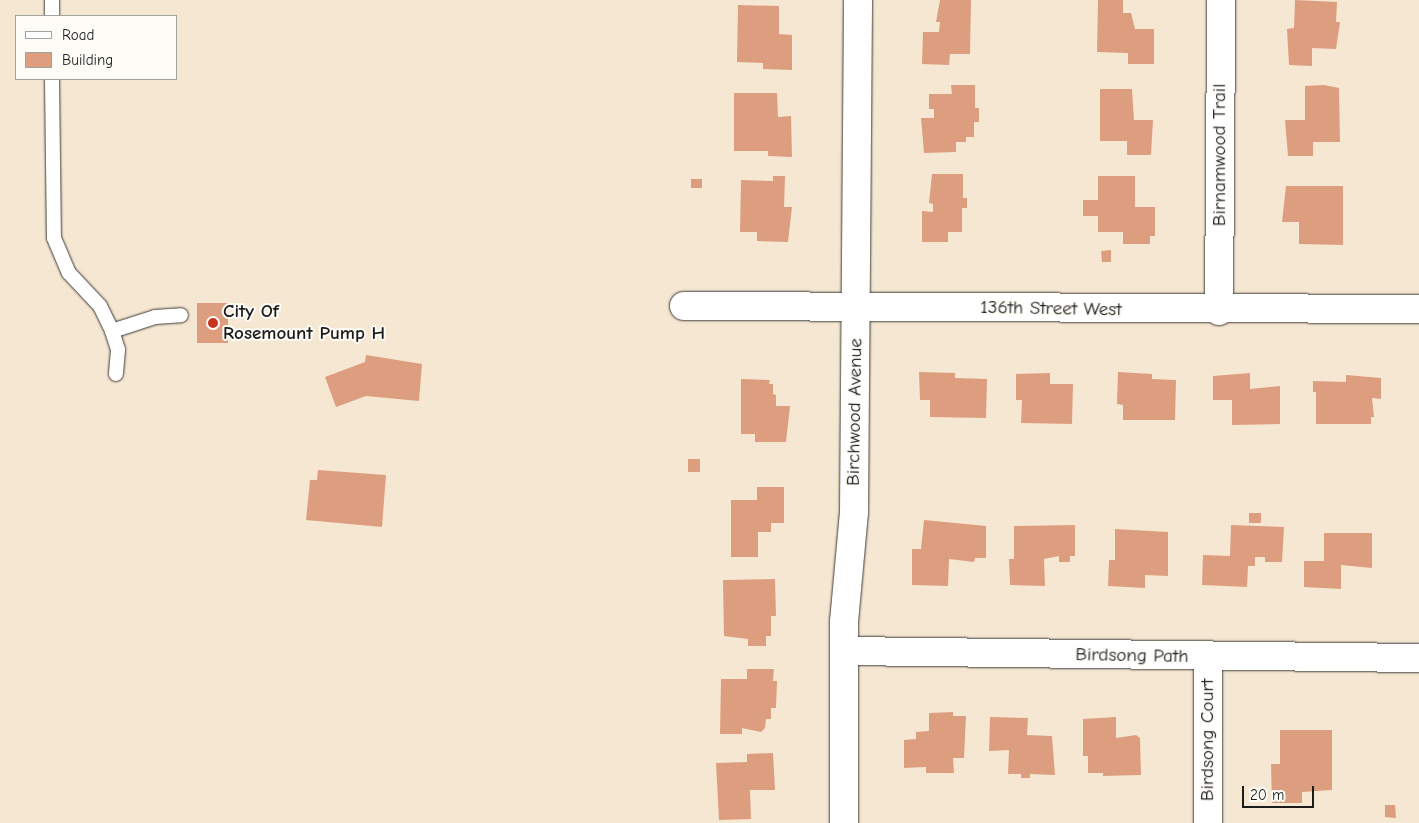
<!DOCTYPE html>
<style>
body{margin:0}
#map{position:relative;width:1419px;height:823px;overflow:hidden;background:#f6e7d2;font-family:"Comic Neue",sans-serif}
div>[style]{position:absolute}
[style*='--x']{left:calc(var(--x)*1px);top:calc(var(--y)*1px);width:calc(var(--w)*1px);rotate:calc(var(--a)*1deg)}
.building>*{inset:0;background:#dd9e7f;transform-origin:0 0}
.roads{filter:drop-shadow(0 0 1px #3d3a37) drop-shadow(0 0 1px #3d3a37)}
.lane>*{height:14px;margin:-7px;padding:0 7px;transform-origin:7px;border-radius:7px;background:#fff}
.street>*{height:28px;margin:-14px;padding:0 14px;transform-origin:14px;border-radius:14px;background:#fff}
.dots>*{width:14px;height:14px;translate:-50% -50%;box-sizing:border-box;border:2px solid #fdfcf7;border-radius:50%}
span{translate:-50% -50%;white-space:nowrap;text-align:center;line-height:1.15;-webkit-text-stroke:4px #fdfcf7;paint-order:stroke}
.street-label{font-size:19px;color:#1c1c1c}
.poi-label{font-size:19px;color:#1c1c1c;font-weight:700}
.left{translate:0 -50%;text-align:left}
.legend{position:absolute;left:15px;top:15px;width:162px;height:65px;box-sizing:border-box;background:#fdfcf7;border:1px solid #a3a29f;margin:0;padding:6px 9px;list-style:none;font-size:15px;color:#1c1c1c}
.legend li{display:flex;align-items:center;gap:10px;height:25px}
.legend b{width:25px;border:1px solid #a3a29f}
.scale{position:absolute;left:1242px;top:786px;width:72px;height:22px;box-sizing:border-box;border:2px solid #1c1c1c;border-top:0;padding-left:6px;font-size:15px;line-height:18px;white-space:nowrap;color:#1c1c1c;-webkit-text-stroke:4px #fdfcf7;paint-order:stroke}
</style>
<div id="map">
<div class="building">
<i style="clip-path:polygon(940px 0,971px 0,970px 54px,950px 54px,949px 65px,922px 64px,923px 32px,939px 32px,940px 22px,936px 22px)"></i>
<i style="clip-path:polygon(1098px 0,1123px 0,1123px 13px,1131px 13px,1135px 29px,1154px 29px,1154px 64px,1128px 64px,1128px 53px,1097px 52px)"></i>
<i style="clip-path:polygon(1295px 0,1337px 2px,1336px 22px,1340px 22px,1336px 49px,1312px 48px,1312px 66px,1289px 65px,1287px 29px,1294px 28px)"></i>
<i style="clip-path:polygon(738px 5px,779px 6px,779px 34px,792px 35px,792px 70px,763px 69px,763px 63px,737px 62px)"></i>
<i style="clip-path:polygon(951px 85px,975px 85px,975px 108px,979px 108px,979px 122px,974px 122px,974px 137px,966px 137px,966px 142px,956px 142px,956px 152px,924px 153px,921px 118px,934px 118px,934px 109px,929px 109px,929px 94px,952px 94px)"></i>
<i style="clip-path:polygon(1324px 85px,1339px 88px,1340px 142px,1313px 142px,1313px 156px,1288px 156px,1285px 120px,1305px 120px,1305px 86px)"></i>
<i style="clip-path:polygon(1100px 89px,1132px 89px,1134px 120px,1153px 120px,1151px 155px,1127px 155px,1127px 141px,1100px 141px)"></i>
<i style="clip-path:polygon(734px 93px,777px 93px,778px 117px,791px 116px,792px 157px,768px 156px,768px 151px,734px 151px)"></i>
<i style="clip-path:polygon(932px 174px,963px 174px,963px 198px,967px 198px,967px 208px,962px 208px,962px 232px,948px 232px,948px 242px,922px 242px,922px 211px,933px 212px,933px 204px,929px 203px)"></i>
<i style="clip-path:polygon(773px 176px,785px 176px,784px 207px,792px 207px,788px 242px,757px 241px,757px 232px,740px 232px,741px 180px,773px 181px)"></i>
<i style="clip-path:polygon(1098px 176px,1135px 176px,1135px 207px,1155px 207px,1155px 236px,1150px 236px,1150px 244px,1123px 244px,1123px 232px,1098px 232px,1098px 216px,1083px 216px,1083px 200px,1098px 200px)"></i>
<i style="left:691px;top:179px;width:11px;height:9px"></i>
<i style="clip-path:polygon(1286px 186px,1343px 186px,1343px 245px,1299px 244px,1299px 222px,1282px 222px)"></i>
<i style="clip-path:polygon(1111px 250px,1111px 262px,1102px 262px,1101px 251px)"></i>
<i style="left:197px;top:303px;width:31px;height:40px"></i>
<i style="clip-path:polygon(366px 355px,422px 364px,419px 401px,366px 396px,336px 407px,325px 377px,365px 362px)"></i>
<i style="clip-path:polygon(919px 372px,955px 373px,955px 378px,987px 379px,986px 418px,930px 417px,930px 400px,920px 400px)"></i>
<i style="clip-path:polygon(1118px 372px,1152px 374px,1152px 379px,1176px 380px,1175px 420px,1123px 420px,1123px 405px,1117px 404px)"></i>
<i style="clip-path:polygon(1050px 373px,1050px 384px,1073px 384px,1072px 424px,1021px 423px,1022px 400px,1016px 400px,1016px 374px)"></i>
<i style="clip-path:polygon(1250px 373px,1250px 389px,1280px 386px,1280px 424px,1232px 425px,1232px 400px,1213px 400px,1213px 376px)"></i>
<i style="clip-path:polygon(1346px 375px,1381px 378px,1381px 399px,1372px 398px,1374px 417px,1371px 417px,1371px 424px,1316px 424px,1316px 392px,1313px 392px,1313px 381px,1346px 382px)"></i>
<i style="clip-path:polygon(741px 379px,770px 380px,769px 384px,773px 384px,773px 394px,776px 395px,776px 406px,790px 406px,786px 442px,755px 442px,755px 434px,741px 434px)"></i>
<i style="left:688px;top:459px;width:12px;height:13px"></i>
<i style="clip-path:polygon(318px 470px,386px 475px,382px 527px,306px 520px,310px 480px,317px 480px)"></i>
<i style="clip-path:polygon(757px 487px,784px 487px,784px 523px,771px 523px,771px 532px,758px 532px,758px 557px,731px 557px,731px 500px,757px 500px)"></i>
<i style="left:1249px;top:513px;width:12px;height:10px"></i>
<i style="clip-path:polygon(924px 520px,986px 526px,986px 558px,975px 558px,974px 562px,949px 559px,948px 586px,912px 585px,912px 549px,921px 549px)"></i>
<i style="clip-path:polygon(1075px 525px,1075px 556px,1070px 556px,1070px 562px,1059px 562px,1059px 556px,1044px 559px,1045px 586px,1010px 585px,1009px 559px,1014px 559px,1014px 526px)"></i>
<i style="clip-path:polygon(1231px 525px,1284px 527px,1282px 562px,1265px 562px,1265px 557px,1255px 557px,1255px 566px,1248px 566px,1247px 587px,1202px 585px,1203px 555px,1230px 556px)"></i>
<i style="clip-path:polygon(1115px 529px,1168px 532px,1168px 576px,1145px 575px,1145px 588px,1108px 586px,1109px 560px,1115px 560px)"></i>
<i style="clip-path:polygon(1324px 533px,1372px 533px,1372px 568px,1341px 565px,1341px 589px,1304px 587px,1304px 561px,1324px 561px)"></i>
<i style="clip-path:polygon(775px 579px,776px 616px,771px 616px,771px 636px,766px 636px,766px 646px,748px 646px,748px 639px,724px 636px,723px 580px)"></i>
<i style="clip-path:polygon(747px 669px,774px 669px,773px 681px,777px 681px,776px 708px,771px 708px,771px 719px,766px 719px,765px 728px,761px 732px,742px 728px,742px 734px,720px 734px,721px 679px,747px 679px)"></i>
<i style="clip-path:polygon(953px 712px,953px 716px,966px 716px,964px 758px,953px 758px,954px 773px,926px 773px,926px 767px,904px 768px,904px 740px,916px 739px,916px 732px,929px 731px,929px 713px)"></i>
<i style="clip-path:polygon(990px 717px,1028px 718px,1027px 735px,1052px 736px,1055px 775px,1030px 774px,1030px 778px,1021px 778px,1021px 774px,1008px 774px,1009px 750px,989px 751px)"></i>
<i style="clip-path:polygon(1116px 717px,1116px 738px,1136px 735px,1140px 738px,1141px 775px,1103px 776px,1103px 773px,1088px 773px,1088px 756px,1083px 756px,1083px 719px)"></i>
<i style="clip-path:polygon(1280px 730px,1332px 730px,1332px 790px,1302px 792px,1302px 803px,1272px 803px,1271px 764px,1280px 764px)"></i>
<i style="clip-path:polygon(773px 753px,775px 790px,750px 790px,751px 819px,719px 820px,716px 763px,747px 762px,747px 754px)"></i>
<i style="clip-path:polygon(1385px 805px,1395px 805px,1396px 818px,1385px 817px)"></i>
</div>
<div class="roads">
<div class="lane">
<i style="--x:52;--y:16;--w:16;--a:-90"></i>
<i style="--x:52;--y:79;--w:159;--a:89.3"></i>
<i style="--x:54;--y:238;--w:38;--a:67"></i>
<i style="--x:69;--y:273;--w:45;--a:46.8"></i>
<i style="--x:100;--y:306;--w:28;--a:64"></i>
<i style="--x:112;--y:331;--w:20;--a:72"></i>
<i style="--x:118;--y:350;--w:24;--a:95"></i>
<i style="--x:112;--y:331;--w:45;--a:-18"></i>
<i style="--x:155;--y:317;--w:26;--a:-4"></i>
</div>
<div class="street">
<i style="--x:684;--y:306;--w:735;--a:0.23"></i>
<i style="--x:1219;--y:311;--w:311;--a:-89.6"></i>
<i style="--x:844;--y:651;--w:575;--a:0.7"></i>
<i style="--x:844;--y:823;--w:201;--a:-90"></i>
<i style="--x:844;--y:622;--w:109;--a:-84.8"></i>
<i style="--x:854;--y:513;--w:513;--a:-89.55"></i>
<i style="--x:1208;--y:823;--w:166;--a:-90"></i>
</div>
</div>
<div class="dots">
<i style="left:213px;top:323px;background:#c8321e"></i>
</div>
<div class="street-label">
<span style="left:1220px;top:155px;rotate:-90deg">Birnamwood Trail</span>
<span style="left:1051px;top:309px;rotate:1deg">136th Street West</span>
<span style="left:855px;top:412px;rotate:-89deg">Birchwood Avenue</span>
<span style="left:1132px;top:656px;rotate:1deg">Birdsong Path</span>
<span style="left:1208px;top:740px;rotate:-90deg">Birdsong Court</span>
</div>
<div class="poi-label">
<span class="left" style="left:223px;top:323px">City Of<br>Rosemount Pump H</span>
</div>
<ul class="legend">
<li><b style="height:6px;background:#fff"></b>Road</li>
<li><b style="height:14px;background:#dd9e7f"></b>Building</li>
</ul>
<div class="scale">20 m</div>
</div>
